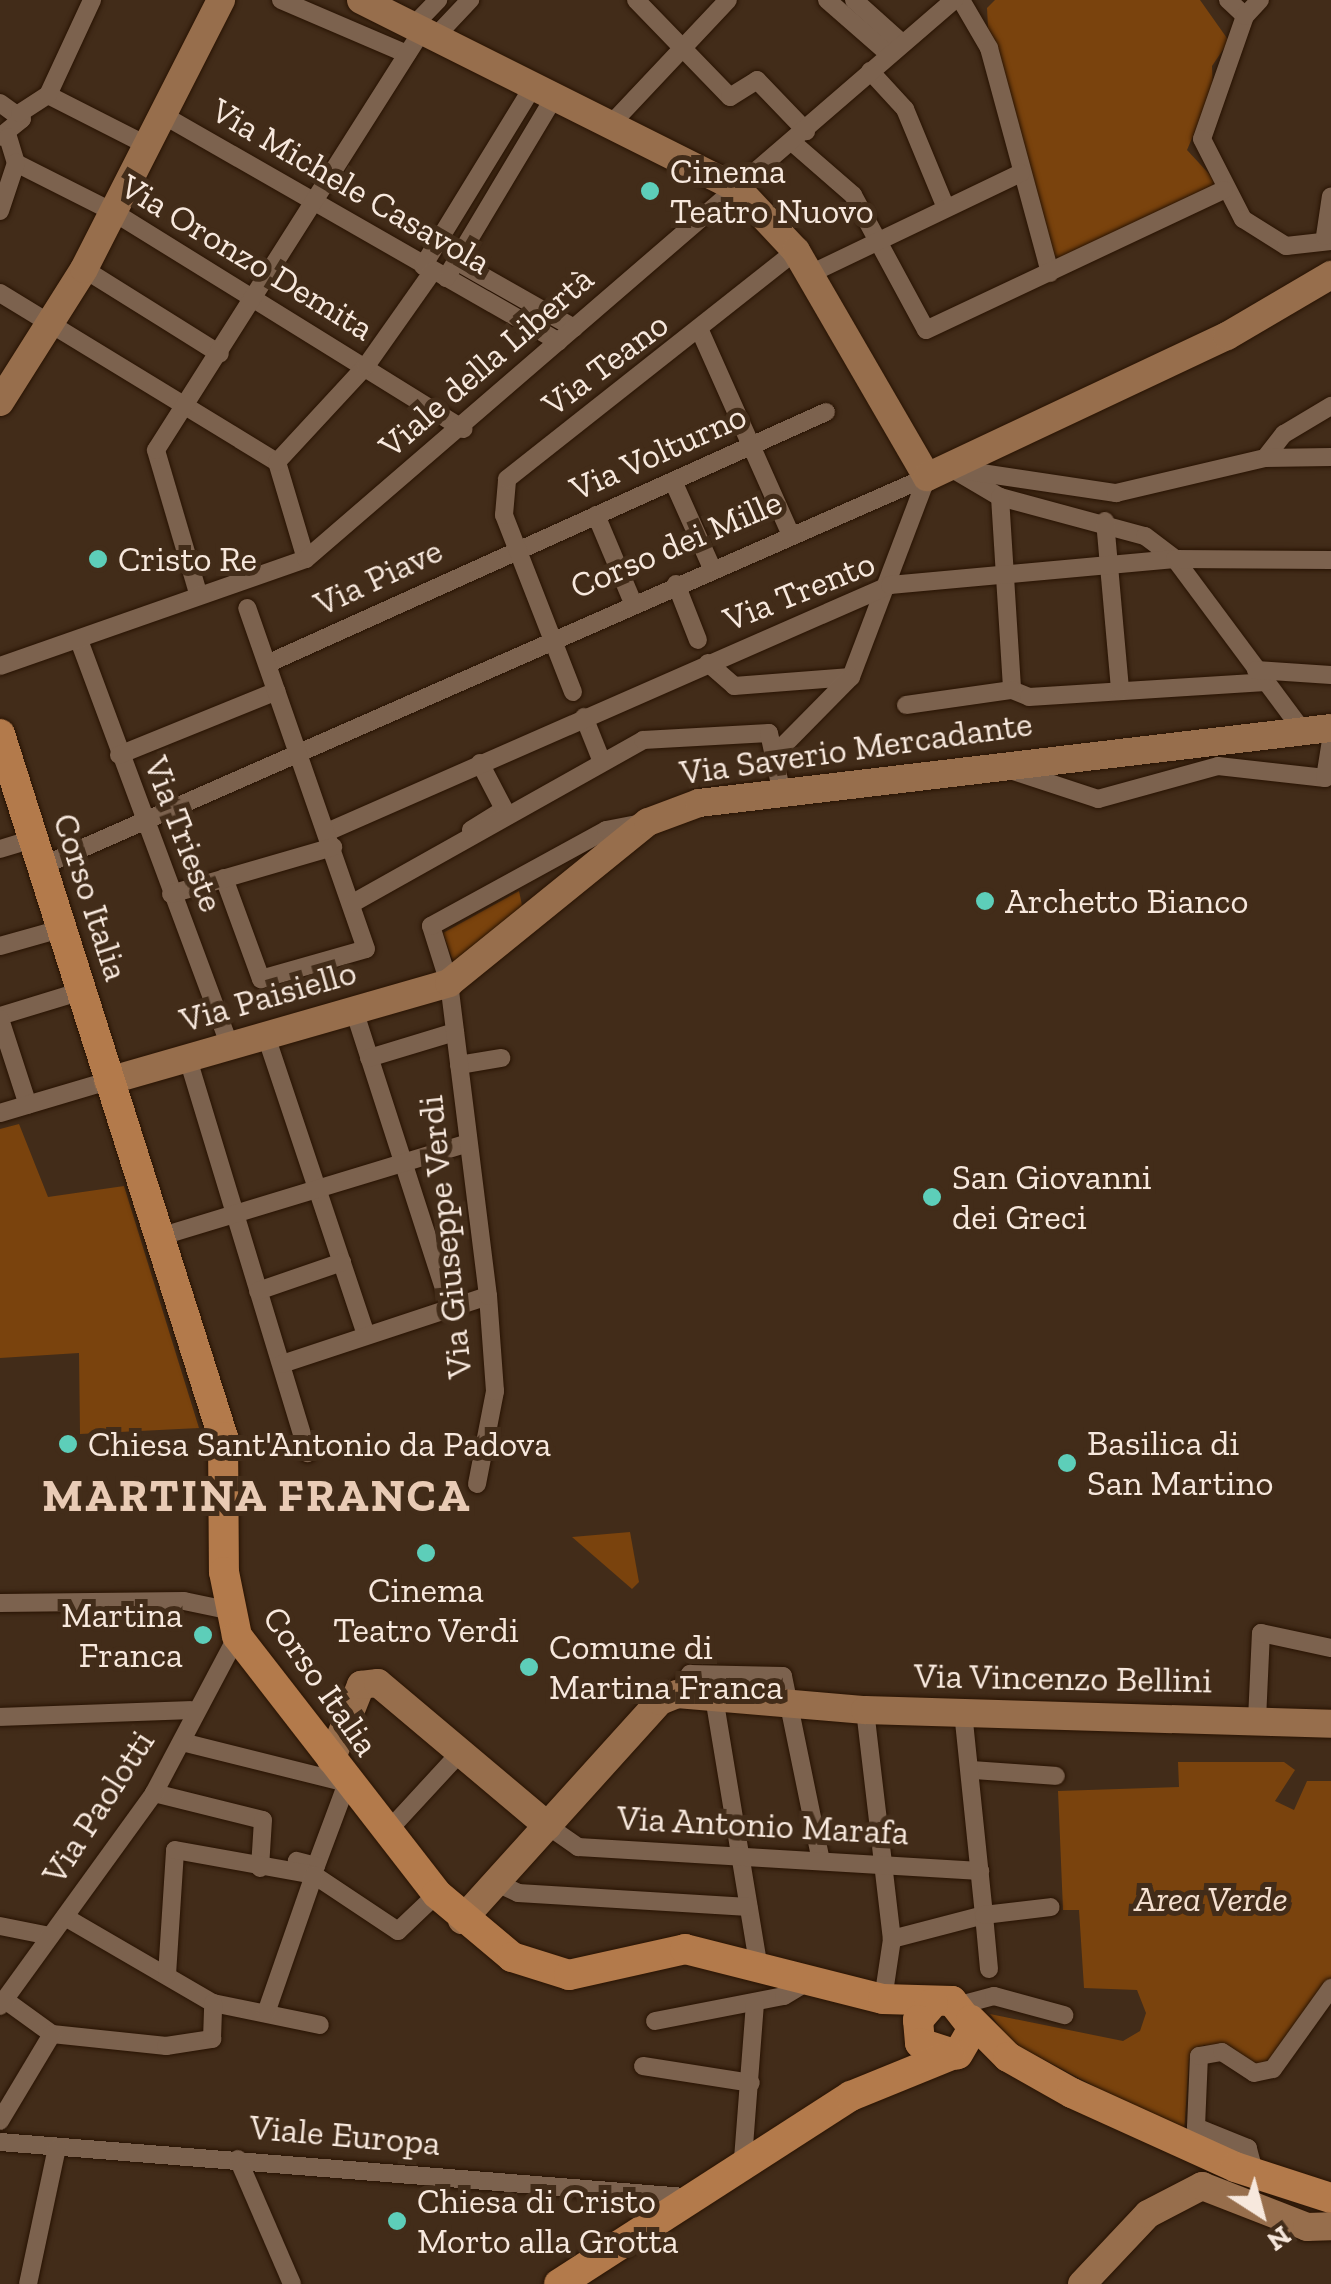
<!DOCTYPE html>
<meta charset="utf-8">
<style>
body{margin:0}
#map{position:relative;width:1331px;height:2284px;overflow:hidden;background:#422c19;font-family:"Zilla Slab",serif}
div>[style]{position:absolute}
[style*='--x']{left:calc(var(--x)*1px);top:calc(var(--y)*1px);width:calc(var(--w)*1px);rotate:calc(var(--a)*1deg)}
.green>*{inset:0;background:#7a430d}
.roads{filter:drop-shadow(0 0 2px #281303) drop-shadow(0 0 2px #281303)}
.street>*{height:18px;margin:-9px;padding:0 9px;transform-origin:9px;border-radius:9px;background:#7c624e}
.secondary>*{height:28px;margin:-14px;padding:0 14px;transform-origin:14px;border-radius:14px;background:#976e4c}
.primary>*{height:30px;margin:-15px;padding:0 15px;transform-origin:15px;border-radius:15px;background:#b37a4b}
.dots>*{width:28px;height:28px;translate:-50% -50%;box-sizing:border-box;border:5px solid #422c19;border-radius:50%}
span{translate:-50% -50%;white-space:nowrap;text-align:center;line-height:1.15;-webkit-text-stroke:10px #422c19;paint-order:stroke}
.poi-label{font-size:35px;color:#f7e8dd}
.left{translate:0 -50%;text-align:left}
.right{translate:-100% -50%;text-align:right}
.street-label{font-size:35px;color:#f7e8dd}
.park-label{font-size:35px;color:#f5e0d0;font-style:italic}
.district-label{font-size:45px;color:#e9cbb5;font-weight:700;letter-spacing:2.5px}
.north{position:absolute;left:1211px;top:2164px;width:100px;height:100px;-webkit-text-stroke:8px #422c19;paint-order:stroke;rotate:144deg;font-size:28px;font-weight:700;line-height:40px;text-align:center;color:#f7e8dd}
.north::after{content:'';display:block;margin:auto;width:35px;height:45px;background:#f7e8dd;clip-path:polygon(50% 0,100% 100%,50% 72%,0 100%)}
</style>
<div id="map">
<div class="green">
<i style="clip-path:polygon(995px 0,1200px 0,1229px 41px,1212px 66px,1213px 89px,1187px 150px,1224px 190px,1050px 273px,989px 48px,987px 8px)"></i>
<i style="clip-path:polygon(519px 891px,523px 910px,454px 964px,443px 933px)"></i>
<i style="clip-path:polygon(19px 1124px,48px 1197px,124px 1186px,199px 1428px,80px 1434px,79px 1353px,0 1358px,0 1129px)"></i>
<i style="clip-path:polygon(630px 1532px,639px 1582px,632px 1589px,572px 1537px)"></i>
<i style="clip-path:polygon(1178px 1762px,1284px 1762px,1295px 1770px,1275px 1801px,1294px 1810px,1307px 1781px,1331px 1781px,1331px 1978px,1264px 2070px,1204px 2045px,1189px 2059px,1184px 2134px,1011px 2042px,990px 2014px,1123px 2041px,1140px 2031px,1146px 2013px,1137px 1990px,1084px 1988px,1079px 1910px,1063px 1910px,1058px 1791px,1179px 1787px)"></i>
</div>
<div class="roads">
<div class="street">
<i style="--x:281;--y:0;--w:137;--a:23.2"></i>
<i style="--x:636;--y:0;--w:135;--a:45.9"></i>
<i style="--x:730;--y:97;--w:32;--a:-32"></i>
<i style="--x:757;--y:80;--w:71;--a:46.1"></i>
<i style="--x:827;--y:0;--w:82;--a:41.1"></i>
<i style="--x:854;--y:0;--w:64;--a:41.9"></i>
<i style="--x:961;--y:0;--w:56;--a:59.7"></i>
<i style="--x:989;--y:48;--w:233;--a:74.8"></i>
<i style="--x:1228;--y:0;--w:23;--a:43"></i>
<i style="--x:1245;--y:16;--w:130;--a:109.3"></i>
<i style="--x:1202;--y:139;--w:90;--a:62.9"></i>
<i style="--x:1243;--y:219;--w:51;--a:32.1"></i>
<i style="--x:1286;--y:246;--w:45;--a:-6.3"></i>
<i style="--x:1245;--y:16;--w:22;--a:-47"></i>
<i style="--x:414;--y:25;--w:35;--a:-46"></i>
<i style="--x:436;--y:36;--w:50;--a:-46.6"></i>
<i style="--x:870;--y:71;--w:52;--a:47.4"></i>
<i style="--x:905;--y:109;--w:107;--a:67.5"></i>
<i style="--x:48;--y:95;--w:112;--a:27"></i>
<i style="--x:0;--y:103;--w:27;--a:36"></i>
<i style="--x:22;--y:119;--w:28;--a:141"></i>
<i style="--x:20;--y:113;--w:33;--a:-33"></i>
<i style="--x:48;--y:95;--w:105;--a:-65.1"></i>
<i style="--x:163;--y:115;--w:456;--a:29.8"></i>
<i style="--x:614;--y:121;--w:166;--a:-46.7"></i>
<i style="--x:8;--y:137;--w:27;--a:73"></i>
<i style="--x:16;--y:163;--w:111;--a:26.8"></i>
<i style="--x:115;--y:213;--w:410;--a:31.8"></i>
<i style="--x:792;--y:142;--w:81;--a:41"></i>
<i style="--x:853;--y:195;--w:153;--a:61.6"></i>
<i style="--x:926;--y:330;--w:329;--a:-25.2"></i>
<i style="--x:0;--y:211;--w:51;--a:-71.6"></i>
<i style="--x:1325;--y:236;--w:40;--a:-81.5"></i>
<i style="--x:456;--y:261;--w:136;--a:29.6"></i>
<i style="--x:423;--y:266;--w:215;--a:-58.5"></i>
<i style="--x:84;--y:269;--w:160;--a:32"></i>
<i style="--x:810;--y:274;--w:234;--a:-25.6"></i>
<i style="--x:446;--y:278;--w:214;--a:-59.1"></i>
<i style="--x:0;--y:293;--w:324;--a:31.4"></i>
<i style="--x:277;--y:462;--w:101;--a:73.4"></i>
<i style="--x:701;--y:333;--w:221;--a:66"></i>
<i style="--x:1265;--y:458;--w:31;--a:-52"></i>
<i style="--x:1284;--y:434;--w:55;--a:-30.8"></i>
<i style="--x:277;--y:462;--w:131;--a:-47.2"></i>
<i style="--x:366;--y:366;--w:116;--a:-54.8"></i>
<i style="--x:949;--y:467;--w:59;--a:30.5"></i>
<i style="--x:1000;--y:497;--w:150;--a:15.1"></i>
<i style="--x:1145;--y:536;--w:38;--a:37"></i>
<i style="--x:1175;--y:559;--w:208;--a:53.4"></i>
<i style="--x:968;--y:471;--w:150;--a:8.5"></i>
<i style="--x:1116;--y:493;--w:153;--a:-13.2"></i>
<i style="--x:1265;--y:458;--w:66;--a:-0.9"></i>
<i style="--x:673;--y:481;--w:95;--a:65.9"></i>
<i style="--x:1000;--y:497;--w:193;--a:86.4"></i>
<i style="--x:1012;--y:690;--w:18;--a:22"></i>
<i style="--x:1029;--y:697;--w:237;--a:-3.6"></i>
<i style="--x:596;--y:515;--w:95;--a:67.2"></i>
<i style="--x:1105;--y:521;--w:169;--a:84.9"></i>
<i style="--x:676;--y:584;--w:60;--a:68.6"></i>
<i style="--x:198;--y:593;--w:149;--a:-106.4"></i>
<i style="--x:156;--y:450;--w:498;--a:-57.6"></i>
<i style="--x:80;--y:643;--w:430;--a:69.6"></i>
<i style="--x:269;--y:663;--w:611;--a:-24.26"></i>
<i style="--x:708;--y:663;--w:35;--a:41"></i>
<i style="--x:734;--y:686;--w:117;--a:-4.4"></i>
<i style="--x:851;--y:677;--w:214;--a:-69.2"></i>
<i style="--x:0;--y:666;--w:324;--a:-19.3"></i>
<i style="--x:306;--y:559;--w:856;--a:-40.78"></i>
<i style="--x:1256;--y:670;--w:75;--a:3.8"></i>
<i style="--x:573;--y:692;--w:190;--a:-111.3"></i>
<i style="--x:504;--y:515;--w:36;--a:-85"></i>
<i style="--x:507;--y:479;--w:368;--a:-38.3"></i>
<i style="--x:906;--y:705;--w:107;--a:-8.1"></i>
<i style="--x:584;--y:717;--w:48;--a:68.2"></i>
<i style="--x:778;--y:751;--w:104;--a:-45.4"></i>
<i style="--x:119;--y:755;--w:170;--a:-22.1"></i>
<i style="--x:1007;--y:769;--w:96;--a:18.2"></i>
<i style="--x:1098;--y:799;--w:124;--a:-15.4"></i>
<i style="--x:1218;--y:766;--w:108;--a:6.4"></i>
<i style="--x:1325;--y:778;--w:38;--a:-81"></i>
<i style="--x:471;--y:830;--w:39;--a:-32"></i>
<i style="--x:504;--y:809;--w:52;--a:-117.6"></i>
<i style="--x:327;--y:832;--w:615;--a:-23.69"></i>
<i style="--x:890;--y:585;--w:286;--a:-5.2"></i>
<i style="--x:1175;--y:559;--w:156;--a:0.4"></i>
<i style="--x:0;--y:849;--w:34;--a:-17"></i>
<i style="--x:42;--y:866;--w:967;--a:-23.73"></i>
<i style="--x:224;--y:878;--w:108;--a:69.9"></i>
<i style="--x:261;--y:979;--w:109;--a:-15.9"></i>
<i style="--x:366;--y:949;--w:361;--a:-109.2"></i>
<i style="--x:171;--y:894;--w:169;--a:-16.2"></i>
<i style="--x:353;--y:903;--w:333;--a:-29.3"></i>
<i style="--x:643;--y:740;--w:126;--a:-3.2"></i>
<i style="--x:769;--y:733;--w:62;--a:78"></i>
<i style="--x:0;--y:946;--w:66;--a:-15.7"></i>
<i style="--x:354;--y:1010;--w:313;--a:72.1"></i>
<i style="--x:0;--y:1016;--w:86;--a:-17"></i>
<i style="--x:0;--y:1019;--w:90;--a:72"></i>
<i style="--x:266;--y:1036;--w:315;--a:71.5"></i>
<i style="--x:369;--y:1058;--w:90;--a:-16.8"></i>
<i style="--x:188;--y:1059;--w:412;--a:73.1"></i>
<i style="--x:459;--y:1065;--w:43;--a:-9.5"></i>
<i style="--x:0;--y:1113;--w:113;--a:-16.5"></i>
<i style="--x:159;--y:1237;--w:323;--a:-16.9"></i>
<i style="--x:258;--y:1291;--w:89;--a:-19"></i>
<i style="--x:282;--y:1364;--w:217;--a:-18.3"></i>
<i style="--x:477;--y:1484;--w:95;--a:-79"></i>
<i style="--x:495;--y:1391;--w:95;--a:-94.2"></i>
<i style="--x:488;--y:1296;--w:315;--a:-97.1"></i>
<i style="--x:449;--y:983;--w:60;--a:-107.5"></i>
<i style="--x:431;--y:926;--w:200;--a:-28.7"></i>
<i style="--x:606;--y:830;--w:38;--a:-11"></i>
<i style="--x:0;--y:1603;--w:184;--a:-0.6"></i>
<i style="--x:184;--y:1601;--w:44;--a:11.8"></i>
<i style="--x:677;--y:1694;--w:24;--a:-57"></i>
<i style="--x:690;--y:1674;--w:93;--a:1.2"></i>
<i style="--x:783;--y:1676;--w:184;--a:78.4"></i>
<i style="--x:714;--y:1697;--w:270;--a:80.6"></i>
<i style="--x:865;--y:1710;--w:231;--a:83.3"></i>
<i style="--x:892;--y:1939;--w:61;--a:98.5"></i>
<i style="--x:0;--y:1717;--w:191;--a:-2.1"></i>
<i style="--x:1257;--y:1720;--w:87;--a:-87.4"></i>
<i style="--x:1261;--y:1633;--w:72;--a:12.1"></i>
<i style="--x:182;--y:1742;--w:170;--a:14"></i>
<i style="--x:347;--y:1783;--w:89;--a:110.5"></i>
<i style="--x:316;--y:1866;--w:20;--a:-165"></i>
<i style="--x:973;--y:1770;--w:83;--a:4.1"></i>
<i style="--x:154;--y:1793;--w:112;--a:13.9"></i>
<i style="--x:263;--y:1820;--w:48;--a:93.6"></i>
<i style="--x:548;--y:1826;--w:37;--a:35"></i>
<i style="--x:578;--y:1847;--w:403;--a:3.4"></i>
<i style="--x:386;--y:1833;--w:108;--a:-47.3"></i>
<i style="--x:497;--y:1883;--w:23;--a:25"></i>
<i style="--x:518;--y:1893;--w:231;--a:3.5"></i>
<i style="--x:65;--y:1917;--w:171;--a:30.2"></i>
<i style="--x:213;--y:2003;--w:109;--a:11.6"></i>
<i style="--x:0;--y:1926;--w:51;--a:11.3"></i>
<i style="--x:892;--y:1939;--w:95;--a:-14.6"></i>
<i style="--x:984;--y:1915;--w:203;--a:-95.9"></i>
<i style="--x:989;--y:1969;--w:54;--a:-95.3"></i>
<i style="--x:984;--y:1915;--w:67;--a:-6.8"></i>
<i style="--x:167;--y:1975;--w:125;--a:-86.3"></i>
<i style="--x:175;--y:1850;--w:141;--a:10.2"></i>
<i style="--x:314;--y:1875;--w:101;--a:33.7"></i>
<i style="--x:398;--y:1931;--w:54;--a:-43.5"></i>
<i style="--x:5;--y:2000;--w:58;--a:35.9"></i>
<i style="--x:52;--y:2034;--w:115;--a:6"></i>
<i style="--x:166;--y:2046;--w:47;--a:-8.7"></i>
<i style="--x:212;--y:2039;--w:36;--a:-88"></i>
<i style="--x:960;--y:2005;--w:35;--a:-15"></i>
<i style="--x:994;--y:1996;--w:73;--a:15.2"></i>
<i style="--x:0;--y:2006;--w:263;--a:-54.1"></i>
<i style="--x:154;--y:1793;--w:178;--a:-62.1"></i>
<i style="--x:266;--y:2013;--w:146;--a:-70.8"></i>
<i style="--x:655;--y:2021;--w:131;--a:-11"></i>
<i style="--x:784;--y:1996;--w:29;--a:-31"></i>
<i style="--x:643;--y:2066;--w:109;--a:8.9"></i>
<i style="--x:0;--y:2121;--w:101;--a:-59.1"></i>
<i style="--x:0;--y:2142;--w:687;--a:4.59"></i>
<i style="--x:238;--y:2159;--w:136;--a:66.6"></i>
<i style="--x:743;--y:2159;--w:157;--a:-85.6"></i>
<i style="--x:1255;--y:2175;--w:28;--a:-105"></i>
<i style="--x:1248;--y:2148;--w:56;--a:-158"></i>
<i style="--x:1196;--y:2127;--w:71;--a:-87.6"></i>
<i style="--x:1199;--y:2056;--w:23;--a:-10"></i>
<i style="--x:1222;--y:2052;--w:38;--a:33"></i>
<i style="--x:1254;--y:2073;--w:19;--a:-12"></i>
<i style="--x:1273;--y:2069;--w:100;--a:-54.4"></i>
<i style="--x:28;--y:2284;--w:139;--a:-78"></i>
</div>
<div class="secondary">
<i style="--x:361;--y:0;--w:420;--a:26.6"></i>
<i style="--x:737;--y:188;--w:86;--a:46.9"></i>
<i style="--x:796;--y:251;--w:261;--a:59.9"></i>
<i style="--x:927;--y:477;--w:331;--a:-25.2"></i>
<i style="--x:1227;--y:336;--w:121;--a:-30.4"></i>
<i style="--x:0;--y:402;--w:157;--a:-57.7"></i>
<i style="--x:84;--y:269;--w:302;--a:-63"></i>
<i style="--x:108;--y:1081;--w:355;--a:-16"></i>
<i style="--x:449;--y:983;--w:256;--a:-39"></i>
<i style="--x:648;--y:822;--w:54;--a:-20.4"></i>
<i style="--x:699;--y:803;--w:636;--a:-6.77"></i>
<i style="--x:331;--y:1760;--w:81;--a:-68.2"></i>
<i style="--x:361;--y:1685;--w:17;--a:-7"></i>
<i style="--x:378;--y:1683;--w:222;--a:40.1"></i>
<i style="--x:462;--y:1920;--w:295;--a:-47.9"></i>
<i style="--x:660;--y:1701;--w:18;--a:-22"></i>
<i style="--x:677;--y:1694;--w:189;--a:4.9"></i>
<i style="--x:865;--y:1710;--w:466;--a:1.7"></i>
<i style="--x:1082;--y:2284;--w:96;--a:-46.7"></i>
<i style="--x:1148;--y:2214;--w:61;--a:-27.4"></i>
<i style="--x:1202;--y:2186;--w:113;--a:21.3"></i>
<i style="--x:1307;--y:2227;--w:24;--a:-2"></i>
</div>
<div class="primary">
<i style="--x:0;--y:734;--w:738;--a:72.4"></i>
<i style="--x:223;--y:1437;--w:135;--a:89.6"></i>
<i style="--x:224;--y:1572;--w:65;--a:78.5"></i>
<i style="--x:237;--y:1636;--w:326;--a:52.2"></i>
<i style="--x:437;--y:1894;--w:98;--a:40"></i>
<i style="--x:512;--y:1957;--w:60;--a:17.5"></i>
<i style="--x:569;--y:1975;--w:119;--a:-12.6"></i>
<i style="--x:685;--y:1949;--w:204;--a:14.2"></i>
<i style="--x:883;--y:1999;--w:69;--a:1.7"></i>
<i style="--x:952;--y:2001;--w:34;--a:52"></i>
<i style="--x:973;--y:2028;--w:30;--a:120"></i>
<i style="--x:933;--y:2003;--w:23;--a:131"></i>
<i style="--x:918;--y:2020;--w:23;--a:85"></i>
<i style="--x:920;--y:2043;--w:38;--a:18"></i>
<i style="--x:971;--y:2020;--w:52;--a:45"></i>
<i style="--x:1008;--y:2057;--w:73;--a:29.4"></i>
<i style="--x:1072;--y:2093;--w:179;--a:24.4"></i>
<i style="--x:1235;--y:2167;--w:101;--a:17.9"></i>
<i style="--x:559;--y:2284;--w:347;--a:-32.8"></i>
<i style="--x:851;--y:2096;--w:106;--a:-22.2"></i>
</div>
</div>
<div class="dots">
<i style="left:650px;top:191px;background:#5dceb9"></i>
<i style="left:98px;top:559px;background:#5dceb9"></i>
<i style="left:985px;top:901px;background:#5dceb9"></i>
<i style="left:932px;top:1197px;background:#5dceb9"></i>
<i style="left:68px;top:1444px;background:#5dceb9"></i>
<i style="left:1067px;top:1463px;background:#5dceb9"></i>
<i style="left:426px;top:1553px;background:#5dceb9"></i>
<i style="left:203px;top:1635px;background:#5dceb9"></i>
<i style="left:529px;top:1667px;background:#5dceb9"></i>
<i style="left:397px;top:2221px;background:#5dceb9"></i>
</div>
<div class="poi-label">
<span class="left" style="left:670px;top:191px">Cinema<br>Teatro Nuovo</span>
<span class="left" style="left:118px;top:559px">Cristo Re</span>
<span class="left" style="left:1005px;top:901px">Archetto Bianco</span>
<span class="left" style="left:952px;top:1197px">San Giovanni<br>dei Greci</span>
<span class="left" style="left:1087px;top:1463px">Basilica di<br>San Martino</span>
<span class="left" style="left:88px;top:1444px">Chiesa Sant'Antonio da Padova</span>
<span style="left:426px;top:1610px">Cinema<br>Teatro Verdi</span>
<span class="right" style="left:183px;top:1635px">Martina<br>Franca</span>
<span class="left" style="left:549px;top:1667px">Comune di<br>Martina Franca</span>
<span class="left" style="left:417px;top:2221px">Chiesa di Cristo<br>Morto alla Grotta</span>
</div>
<div class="street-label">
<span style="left:351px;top:186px;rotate:30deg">Via Michele Casavola</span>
<span style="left:247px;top:257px;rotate:31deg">Via Oronzo Demita</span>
<span style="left:486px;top:362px;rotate:-41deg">Viale della Libertà</span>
<span style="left:605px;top:364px;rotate:-37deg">Via Teano</span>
<span style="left:658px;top:452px;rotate:-24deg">Via Volturno</span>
<span style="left:676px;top:544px;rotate:-23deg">Corso dei Mille</span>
<span style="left:378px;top:577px;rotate:-25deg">Via Piave</span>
<span style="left:799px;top:591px;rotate:-22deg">Via Trento</span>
<span style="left:856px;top:748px;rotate:-8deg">Via Saverio Mercadante</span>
<span style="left:184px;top:834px;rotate:69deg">Via Trieste</span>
<span style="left:91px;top:897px;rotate:72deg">Corso Italia</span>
<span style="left:268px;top:996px;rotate:-16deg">Via Paisiello</span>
<span style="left:445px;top:1237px;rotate:-96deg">Via Giuseppe Verdi</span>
<span style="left:1063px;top:1678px;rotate:1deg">Via Vincenzo Bellini</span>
<span style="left:321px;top:1681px;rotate:55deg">Corso Italia</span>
<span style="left:98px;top:1807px;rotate:-57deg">Via Paolotti</span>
<span style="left:763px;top:1825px;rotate:3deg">Via Antonio Marafa</span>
<span style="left:345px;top:2135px;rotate:5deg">Viale Europa</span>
</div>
<div class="park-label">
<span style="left:1211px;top:1899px">Area Verde</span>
</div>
<div class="district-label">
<span style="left:257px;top:1497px">MARTINA FRANCA</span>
</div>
<div class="north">N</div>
</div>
